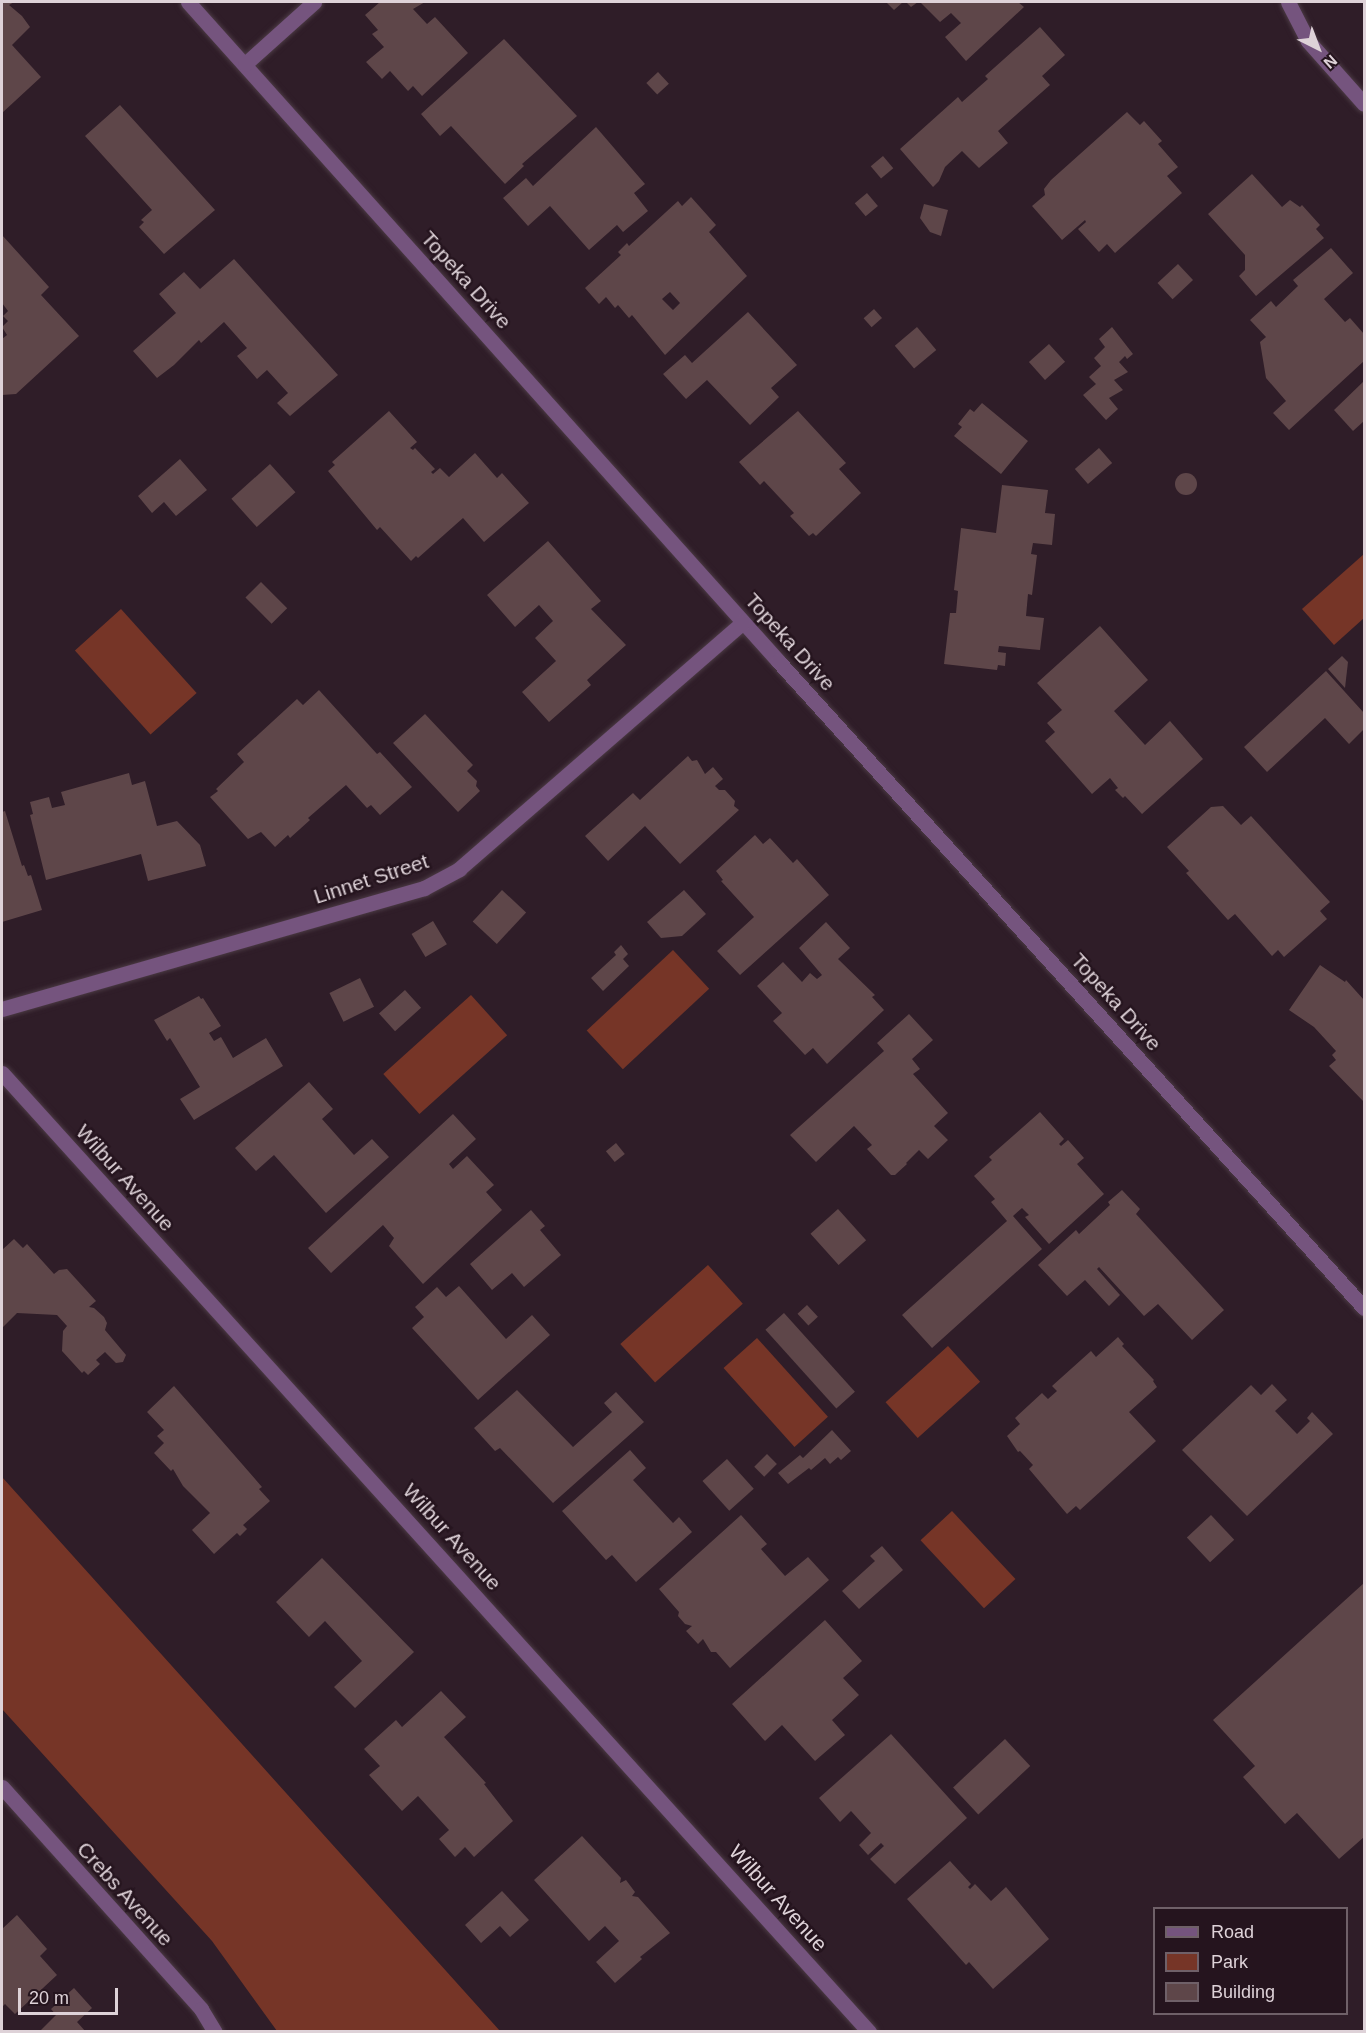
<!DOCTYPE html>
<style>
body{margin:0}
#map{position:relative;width:1366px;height:2033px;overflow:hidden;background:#2f1d28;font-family:Helvetica,sans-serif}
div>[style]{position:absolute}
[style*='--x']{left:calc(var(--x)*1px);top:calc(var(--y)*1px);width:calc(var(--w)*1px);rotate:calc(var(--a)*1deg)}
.green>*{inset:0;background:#763527;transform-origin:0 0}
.building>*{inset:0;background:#5e4649;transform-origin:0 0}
.round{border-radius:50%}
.roads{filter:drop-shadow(0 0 2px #4b3a44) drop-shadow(0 0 2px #4b3a44)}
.street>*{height:15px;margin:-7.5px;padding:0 7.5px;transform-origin:7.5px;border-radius:7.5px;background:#75547e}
span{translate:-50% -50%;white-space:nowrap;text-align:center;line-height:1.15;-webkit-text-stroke:5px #25141e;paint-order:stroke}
.street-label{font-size:21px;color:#ded2d8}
.frame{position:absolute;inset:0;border:3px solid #ded2d8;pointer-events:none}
.legend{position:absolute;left:1153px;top:1907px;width:195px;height:108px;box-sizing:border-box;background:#25141e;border:2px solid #6f6068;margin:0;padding:8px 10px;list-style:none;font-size:18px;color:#ded2d8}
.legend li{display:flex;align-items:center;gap:12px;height:30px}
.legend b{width:30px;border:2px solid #6f6068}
.north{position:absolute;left:1288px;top:18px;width:60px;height:60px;-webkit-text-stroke:4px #25141e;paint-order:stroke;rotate:138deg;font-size:16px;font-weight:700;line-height:24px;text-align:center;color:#ded2d8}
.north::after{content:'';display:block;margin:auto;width:21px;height:27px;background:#ded2d8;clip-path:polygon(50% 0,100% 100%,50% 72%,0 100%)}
.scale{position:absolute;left:18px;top:1988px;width:100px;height:27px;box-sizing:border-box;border:3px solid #ded2d8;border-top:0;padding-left:8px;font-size:18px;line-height:21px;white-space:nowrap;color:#ded2d8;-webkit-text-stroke:4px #25141e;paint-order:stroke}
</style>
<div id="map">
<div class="green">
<i style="clip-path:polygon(1364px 554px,1364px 618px,1334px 645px,1302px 609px)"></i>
<i style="left:121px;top:609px;width:113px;height:62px;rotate:48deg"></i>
<i style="left:673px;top:950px;width:53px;height:118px;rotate:47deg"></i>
<i style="left:471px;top:995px;width:54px;height:118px;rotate:48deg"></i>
<i style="left:708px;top:1265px;width:52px;height:118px;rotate:48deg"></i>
<i style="left:757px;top:1338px;width:106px;height:45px;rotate:48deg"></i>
<i style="left:948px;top:1346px;width:48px;height:84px;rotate:48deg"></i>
<i style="clip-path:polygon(2px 1477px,500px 2031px,277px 2031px,212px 1941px,2px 1709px)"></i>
<i style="left:952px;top:1511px;width:93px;height:43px;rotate:47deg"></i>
</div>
<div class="building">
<i style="clip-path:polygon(2px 2px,14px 2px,9px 5px,22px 16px,30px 27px,12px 45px,41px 77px,2px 113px)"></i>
<i style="clip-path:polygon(380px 2px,425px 2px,413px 9px,427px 24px,435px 17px,468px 53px,422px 96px,413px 86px,408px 91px,390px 71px,382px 79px,366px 62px,384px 47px,372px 34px,378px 30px,365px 15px)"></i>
<i style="clip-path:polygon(886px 2px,903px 2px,894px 10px)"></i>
<i style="clip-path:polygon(906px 2px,918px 2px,911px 7px)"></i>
<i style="clip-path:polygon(920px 2px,1018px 2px,1024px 7px,966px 61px,945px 37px,961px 23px,951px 13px,940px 22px)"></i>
<i style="clip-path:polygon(1040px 27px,1065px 55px,1042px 76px,1050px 85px,998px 131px,1008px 143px,979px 168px,962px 151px,945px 167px,939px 181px,933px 187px,900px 149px,958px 97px,962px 102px,988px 79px,985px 76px)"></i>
<i style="clip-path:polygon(504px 39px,577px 116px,522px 164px,524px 166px,505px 184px,451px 126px,440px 136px,421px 114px)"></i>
<i style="left:658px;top:72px;width:16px;height:16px;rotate:47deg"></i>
<i style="clip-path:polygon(120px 105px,215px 210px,164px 254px,139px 227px,144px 222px,141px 220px,152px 210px,85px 136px)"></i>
<i style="clip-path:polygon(1127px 112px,1140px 125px,1144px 121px,1162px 141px,1158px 144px,1178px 167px,1167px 176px,1182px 193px,1115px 253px,1107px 244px,1099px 252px,1078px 229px,1086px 222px,1085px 220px,1062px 240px,1032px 206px,1045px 195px,1044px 189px,1051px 180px)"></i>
<i style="clip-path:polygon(596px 127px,645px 184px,634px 193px,648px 211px,623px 232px,617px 225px,589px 250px,550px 206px,528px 226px,503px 198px,526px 178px,533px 186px)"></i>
<i style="left:883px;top:156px;width:16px;height:16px;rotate:50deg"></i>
<i style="clip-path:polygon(1252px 174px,1282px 207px,1290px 200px,1300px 207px,1302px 205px,1320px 225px,1316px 229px,1324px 238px,1256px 296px,1239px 276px,1245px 270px,1245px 255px,1208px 214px)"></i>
<i style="left:867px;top:193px;width:17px;height:16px;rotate:50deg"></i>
<i style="clip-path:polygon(evenodd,691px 197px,716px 225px,709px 232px,747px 276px,665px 355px,632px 315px,629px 318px,618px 305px,615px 308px,606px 297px,599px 304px,585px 288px,621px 255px,618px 252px,627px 243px,629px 246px,678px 201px,682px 206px,691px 197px,670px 292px,680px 303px,673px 310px,662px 299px,670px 292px)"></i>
<i style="clip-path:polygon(924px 204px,948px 210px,941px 236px,930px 232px,920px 218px)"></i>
<i style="clip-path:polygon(2px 235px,49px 287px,41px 295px,79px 336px,16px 394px,2px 395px,2px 339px,7px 335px,2px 327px,8px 321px,3px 316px,8px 311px,2px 303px)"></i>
<i style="clip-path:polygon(1331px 248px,1353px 273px,1324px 299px,1345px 322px,1350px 318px,1364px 334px,1364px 361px,1289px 430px,1273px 413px,1286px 401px,1266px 378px,1260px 342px,1266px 337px,1250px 320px,1271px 301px,1276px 307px,1298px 286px,1293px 280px)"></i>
<i style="clip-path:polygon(234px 259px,338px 375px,290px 416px,277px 403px,288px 393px,267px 370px,257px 379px,237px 356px,247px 348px,224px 322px,201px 343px,199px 340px,174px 365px,157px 378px,133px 351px,176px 313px,159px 294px,184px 272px,200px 289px)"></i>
<i style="left:1178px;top:264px;width:22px;height:28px;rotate:47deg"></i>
<i style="left:874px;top:309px;width:12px;height:14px;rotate:48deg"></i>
<i style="clip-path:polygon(748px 312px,797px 365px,771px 388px,779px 397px,750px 425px,707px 380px,686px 399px,663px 374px,685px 355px,692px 363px)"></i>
<i style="left:917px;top:327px;width:30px;height:29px;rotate:50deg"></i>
<i style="clip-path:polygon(1112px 327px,1133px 354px,1127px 359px,1125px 356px,1119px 362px,1128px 372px,1114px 380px,1123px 390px,1109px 398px,1118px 409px,1106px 420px,1083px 395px,1096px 384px,1089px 377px,1101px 366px,1094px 358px,1105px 347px,1099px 339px)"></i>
<i style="left:1049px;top:344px;width:24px;height:27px;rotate:48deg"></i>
<i style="clip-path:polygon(1364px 381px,1364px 421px,1353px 431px,1334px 410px)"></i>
<i style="clip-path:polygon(982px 403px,1028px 441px,1001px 474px,954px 436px,962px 427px,958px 424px,970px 409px,974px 412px)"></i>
<i style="clip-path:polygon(389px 411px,417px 442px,410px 448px,413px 450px,415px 448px,435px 469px,431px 472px,433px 474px,440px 468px,449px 477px,475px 453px,497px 478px,502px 473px,529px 503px,484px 542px,463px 518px,418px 558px,416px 556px,411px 561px,380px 527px,377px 530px,328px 471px,335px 465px,332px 462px)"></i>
<i style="clip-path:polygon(798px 411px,846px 463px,839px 469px,861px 493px,816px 536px,813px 533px,809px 536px,790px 516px,794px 513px,764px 481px,760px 485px,739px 462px)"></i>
<i style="left:1099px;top:448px;width:20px;height:32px;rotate:49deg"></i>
<i style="clip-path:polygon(180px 459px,207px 490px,176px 516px,164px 502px,152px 513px,138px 496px)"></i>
<i style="left:270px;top:464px;width:38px;height:52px;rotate:48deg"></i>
<i class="round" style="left:1175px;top:473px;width:22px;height:22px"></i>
<i style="clip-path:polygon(1002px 485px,1048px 490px,1045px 513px,1055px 514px,1052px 545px,1033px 543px,1031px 554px,1037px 555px,1032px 595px,1028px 594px,1026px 616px,1044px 618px,1040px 650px,999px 646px,998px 652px,1006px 653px,1005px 666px,998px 665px,997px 670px,944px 664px,950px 613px,956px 613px,958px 591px,954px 590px,961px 528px,996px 533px)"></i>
<i style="clip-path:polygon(548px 541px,601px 601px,591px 609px,626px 645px,587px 680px,591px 685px,549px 722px,522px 692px,556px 661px,535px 638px,553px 621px,539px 605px,515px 627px,487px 595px)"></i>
<i style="left:261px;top:582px;width:37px;height:22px;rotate:45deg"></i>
<i style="clip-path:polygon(1100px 626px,1148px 680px,1114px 711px,1145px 745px,1170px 721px,1203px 759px,1142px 814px,1125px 796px,1123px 798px,1115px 790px,1118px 788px,1110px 778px,1092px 794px,1045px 741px,1055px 732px,1047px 723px,1062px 710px,1037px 683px)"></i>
<i style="clip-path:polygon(1342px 656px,1348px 662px,1345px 688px,1328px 669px)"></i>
<i style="clip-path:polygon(1326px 671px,1364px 713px,1364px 729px,1349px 744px,1325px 718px,1267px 772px,1244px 747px)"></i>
<i style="clip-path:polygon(319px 690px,377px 754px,380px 752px,412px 787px,380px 815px,371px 805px,367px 808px,346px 785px,308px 818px,310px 820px,290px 838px,288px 835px,275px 847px,261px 832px,248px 839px,210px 797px,218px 791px,216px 789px,244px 762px,237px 754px,297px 699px,303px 705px)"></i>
<i style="clip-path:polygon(425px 714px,473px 765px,467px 771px,477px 781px,476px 786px,480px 791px,458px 812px,393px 743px)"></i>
<i style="clip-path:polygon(688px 756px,692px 761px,697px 760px,705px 774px,713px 767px,723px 779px,715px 786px,719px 790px,725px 790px,735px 801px,734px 806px,739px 810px,680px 864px,645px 826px,608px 861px,585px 836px,633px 793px,640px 800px)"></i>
<i style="clip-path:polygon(129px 773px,132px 785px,145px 781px,157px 826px,177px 821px,200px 845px,206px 866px,148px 881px,141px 854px,46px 880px,30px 815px,33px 814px,30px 802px,49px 797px,52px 808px,65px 805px,61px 792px)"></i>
<i style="clip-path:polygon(1223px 806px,1241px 825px,1251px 816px,1330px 902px,1320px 911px,1327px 919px,1284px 957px,1278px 950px,1272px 956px,1235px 914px,1228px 920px,1186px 873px,1189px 871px,1167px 847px,1211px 807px)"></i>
<i style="clip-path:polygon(5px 811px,22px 866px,24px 865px,28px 876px,31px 875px,42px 910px,2px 922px,2px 812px)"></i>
<i style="clip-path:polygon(755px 835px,763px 844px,770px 838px,793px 863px,797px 859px,829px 895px,740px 975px,717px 951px,754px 917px,721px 881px,723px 880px,716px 871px)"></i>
<i style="left:502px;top:890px;width:33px;height:43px;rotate:43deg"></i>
<i style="clip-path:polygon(684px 890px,706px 914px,682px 936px,661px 938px,647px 922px)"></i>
<i style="left:433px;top:921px;width:27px;height:25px;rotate:59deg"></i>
<i style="clip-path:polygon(826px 922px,850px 948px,838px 959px,875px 995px,872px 997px,884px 1010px,827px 1064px,813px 1048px,805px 1055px,773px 1021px,782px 1013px,757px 986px,783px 962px,802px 982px,810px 973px,817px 979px,822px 975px,799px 948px)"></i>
<i style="clip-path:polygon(621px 945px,628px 954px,623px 959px,629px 966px,603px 991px,591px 978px,616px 955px,614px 952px)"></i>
<i style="clip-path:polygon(1320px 965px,1345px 982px,1346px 980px,1364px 1000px,1364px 1102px,1329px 1066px,1336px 1060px,1332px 1055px,1336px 1051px,1314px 1027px,1289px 1010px)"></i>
<i style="left:360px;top:978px;width:32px;height:34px;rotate:64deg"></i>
<i style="left:405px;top:990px;width:24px;height:35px;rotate:48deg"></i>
<i style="clip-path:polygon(199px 996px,201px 999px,203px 998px,221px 1026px,209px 1033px,214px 1041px,221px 1037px,233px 1058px,266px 1038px,283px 1066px,194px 1120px,180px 1099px,200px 1087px,170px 1038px,167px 1041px,154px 1020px)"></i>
<i style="clip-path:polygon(909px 1014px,933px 1040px,912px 1059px,920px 1069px,913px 1074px,948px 1113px,934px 1126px,948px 1140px,928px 1159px,919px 1150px,906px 1163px,907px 1164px,895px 1175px,891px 1175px,867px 1149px,872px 1145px,854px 1126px,816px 1162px,790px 1135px,884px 1051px,877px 1043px)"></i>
<i style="clip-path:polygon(309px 1082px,333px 1109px,322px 1119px,354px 1155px,372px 1139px,389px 1157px,326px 1213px,274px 1155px,256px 1171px,235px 1148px)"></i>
<i style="clip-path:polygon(1040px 1112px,1064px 1139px,1059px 1144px,1061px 1146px,1068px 1140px,1084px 1158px,1077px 1164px,1104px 1194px,1049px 1244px,1025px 1217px,1029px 1215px,1022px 1208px,1013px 1216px,1042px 1249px,932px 1348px,902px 1315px,1007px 1221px,991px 1202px,995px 1199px,974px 1176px,992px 1160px,989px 1157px)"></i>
<i style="clip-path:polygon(453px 1114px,476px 1139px,449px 1164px,453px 1169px,467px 1156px,494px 1185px,486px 1192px,502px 1210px,423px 1284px,389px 1246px,394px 1238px,383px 1225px,331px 1273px,308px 1248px)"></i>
<i style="left:616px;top:1143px;width:14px;height:13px;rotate:51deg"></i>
<i style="clip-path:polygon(1122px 1190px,1140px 1209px,1136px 1214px,1224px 1310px,1192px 1340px,1158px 1304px,1144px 1316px,1099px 1267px,1097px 1269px,1120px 1295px,1109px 1306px,1085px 1280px,1067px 1296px,1038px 1265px,1076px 1230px,1079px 1234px,1110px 1205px,1108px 1202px)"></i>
<i style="left:838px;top:1209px;width:42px;height:37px;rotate:48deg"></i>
<i style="clip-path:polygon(531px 1210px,545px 1226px,540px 1230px,561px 1255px,524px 1287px,512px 1273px,492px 1290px,470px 1264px)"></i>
<i style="clip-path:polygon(14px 1239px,23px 1248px,27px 1244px,54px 1274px,59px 1270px,67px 1269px,96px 1301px,89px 1307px,94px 1308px,104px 1317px,107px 1323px,105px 1330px,126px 1355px,123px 1362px,116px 1363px,105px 1352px,96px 1360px,100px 1364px,88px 1375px,84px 1371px,82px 1373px,62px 1351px,63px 1331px,67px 1326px,57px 1315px,17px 1313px,2px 1328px,2px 1250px)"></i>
<i style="clip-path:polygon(459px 1286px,506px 1339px,532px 1315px,550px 1335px,478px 1400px,412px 1328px,424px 1317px,415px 1307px,437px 1287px,446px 1297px)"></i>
<i style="left:807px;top:1305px;width:16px;height:13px;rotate:47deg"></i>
<i style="left:784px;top:1313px;width:106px;height:25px;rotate:48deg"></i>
<i style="clip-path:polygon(1118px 1337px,1124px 1344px,1122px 1346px,1154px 1380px,1153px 1381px,1157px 1387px,1129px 1412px,1156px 1441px,1080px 1510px,1076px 1506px,1067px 1514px,1029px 1469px,1033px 1465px,1020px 1451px,1018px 1452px,1007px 1436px,1020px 1424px,1015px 1418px,1042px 1393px,1048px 1399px,1057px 1391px,1052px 1386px,1091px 1351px,1096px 1357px)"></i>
<i style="clip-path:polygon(1272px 1384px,1287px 1400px,1275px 1411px,1297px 1434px,1310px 1421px,1307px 1418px,1312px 1412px,1333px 1434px,1247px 1516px,1182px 1450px,1251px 1385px,1261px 1395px)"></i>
<i style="clip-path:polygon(174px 1386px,262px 1487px,259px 1489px,270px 1501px,243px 1525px,247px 1529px,240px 1536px,237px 1533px,214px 1554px,192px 1530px,210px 1513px,183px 1486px,173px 1469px,171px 1471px,154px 1453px,164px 1443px,157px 1436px,164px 1430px,147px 1412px)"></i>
<i style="clip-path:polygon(517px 1390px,573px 1447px,612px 1412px,604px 1403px,616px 1392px,644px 1422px,553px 1503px,500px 1448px,495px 1451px,474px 1428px)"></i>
<i style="clip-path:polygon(832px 1430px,851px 1451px,841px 1460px,838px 1457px,830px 1464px,825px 1458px,811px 1470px,809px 1468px,788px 1484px,778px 1473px,800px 1455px,803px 1458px)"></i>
<i style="clip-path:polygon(630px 1450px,646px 1468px,633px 1480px,673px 1523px,679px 1517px,692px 1532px,636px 1582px,612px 1555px,606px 1560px,562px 1511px)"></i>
<i style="left:767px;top:1454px;width:14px;height:18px;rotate:45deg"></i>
<i style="left:727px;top:1459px;width:40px;height:33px;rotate:48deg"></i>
<i style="clip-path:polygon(741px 1515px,767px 1544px,761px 1549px,785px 1576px,808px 1557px,829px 1580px,730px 1668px,716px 1652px,711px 1652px,703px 1639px,698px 1644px,686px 1631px,692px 1626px,685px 1624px,678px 1616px,679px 1612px,659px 1589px)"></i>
<i style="left:1211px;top:1515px;width:34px;height:33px;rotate:47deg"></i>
<i style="clip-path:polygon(882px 1546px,903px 1570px,859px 1609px,842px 1591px,875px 1561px,870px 1556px)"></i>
<i style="clip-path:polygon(322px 1558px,414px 1652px,355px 1708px,334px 1687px,362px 1661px,325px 1621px,309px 1637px,276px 1602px)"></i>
<i style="clip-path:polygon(1364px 1583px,1364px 1837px,1339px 1859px,1297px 1813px,1285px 1824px,1243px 1777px,1255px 1766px,1213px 1720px)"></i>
<i style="clip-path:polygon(825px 1620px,862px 1661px,843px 1678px,859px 1695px,832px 1720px,845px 1735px,815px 1761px,782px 1725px,765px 1741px,732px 1704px)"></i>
<i style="clip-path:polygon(441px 1691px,466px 1717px,444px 1737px,486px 1783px,484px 1784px,513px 1821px,474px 1857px,465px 1847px,455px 1857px,439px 1839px,449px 1830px,418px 1796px,402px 1811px,369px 1775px,380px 1766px,364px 1749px,396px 1720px,402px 1727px)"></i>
<i style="clip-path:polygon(891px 1734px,967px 1818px,895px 1884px,870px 1859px,884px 1846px,881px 1843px,868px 1855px,859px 1845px,871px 1833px,851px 1811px,840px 1822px,819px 1798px)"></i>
<i style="left:1005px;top:1739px;width:37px;height:71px;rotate:47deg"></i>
<i style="clip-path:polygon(582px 1836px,621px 1878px,620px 1883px,626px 1880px,635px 1892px,632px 1896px,638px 1897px,670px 1933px,640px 1957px,642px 1959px,615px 1983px,596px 1962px,619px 1941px,605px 1926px,589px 1941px,534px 1880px)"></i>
<i style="clip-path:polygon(950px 1861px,971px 1884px,968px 1887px,970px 1889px,975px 1884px,991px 1901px,1006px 1887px,1049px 1939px,993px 1989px,969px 1962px,966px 1965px,907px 1899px)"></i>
<i style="clip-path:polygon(502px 1891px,529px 1920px,510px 1937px,500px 1926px,481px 1943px,465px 1925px)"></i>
<i style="clip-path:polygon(17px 1915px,47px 1949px,40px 1956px,57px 1975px,15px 2014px,5px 2004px,2px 2007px,2px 1929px)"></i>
<i style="clip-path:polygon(74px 1988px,92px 2008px,77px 2022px,86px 2032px,39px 2032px,56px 2015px,51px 2009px)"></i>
</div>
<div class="roads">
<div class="street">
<i style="--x:188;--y:2;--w:885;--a:48.16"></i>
<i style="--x:778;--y:661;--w:873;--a:47.83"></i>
<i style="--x:1288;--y:2;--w:44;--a:62.9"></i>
<i style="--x:1308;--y:41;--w:84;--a:48.4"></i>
<i style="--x:245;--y:64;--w:93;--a:-41.9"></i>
<i style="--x:2;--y:1009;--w:439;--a:-16"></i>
<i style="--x:424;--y:888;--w:40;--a:-28"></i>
<i style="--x:459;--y:869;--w:376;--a:-41"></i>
<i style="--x:2;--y:1073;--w:1293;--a:47.88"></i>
<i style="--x:2;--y:1787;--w:298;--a:48.1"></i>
<i style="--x:201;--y:2009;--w:27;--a:59"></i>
</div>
</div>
<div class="street-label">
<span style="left:466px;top:280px;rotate:48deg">Topeka Drive</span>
<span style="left:790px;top:642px;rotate:48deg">Topeka Drive</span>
<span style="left:371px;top:879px;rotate:-18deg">Linnet Street</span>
<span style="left:1116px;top:1002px;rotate:48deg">Topeka Drive</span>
<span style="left:125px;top:1178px;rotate:48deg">Wilbur Avenue</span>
<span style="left:452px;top:1537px;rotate:48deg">Wilbur Avenue</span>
<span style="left:125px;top:1894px;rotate:48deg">Crebs Avenue</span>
<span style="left:778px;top:1898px;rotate:48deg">Wilbur Avenue</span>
</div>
<div class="frame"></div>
<ul class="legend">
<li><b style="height:8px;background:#75547e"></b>Road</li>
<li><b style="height:16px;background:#763527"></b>Park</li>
<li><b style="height:16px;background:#5e4649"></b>Building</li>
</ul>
<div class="north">N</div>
<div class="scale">20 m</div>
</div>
